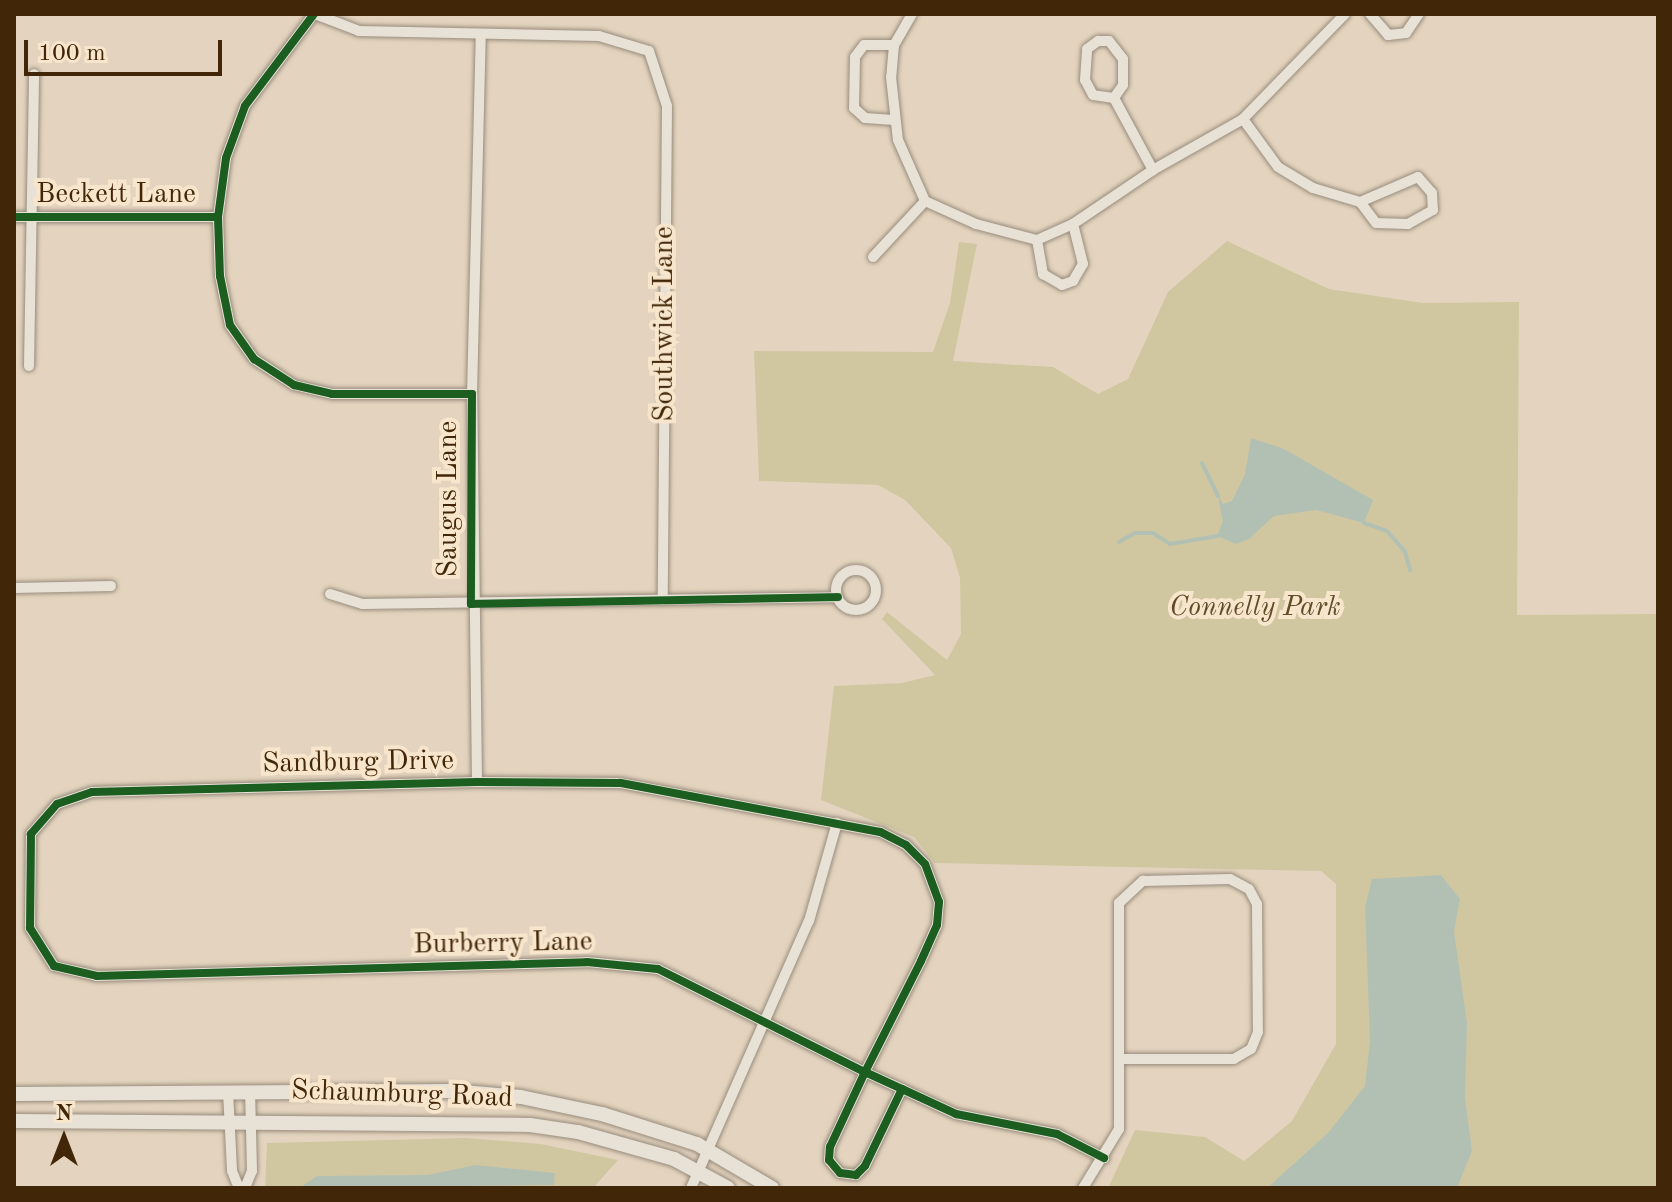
<!DOCTYPE html>
<style>
body{margin:0}
#map{position:relative;width:1672px;height:1202px;overflow:hidden;background:#e4d4bf;font-family:"Old Standard TT",serif}
div>[style]{position:absolute}
[style*='--x']{left:calc(var(--x)*1px);top:calc(var(--y)*1px);width:calc(var(--w)*1px);rotate:calc(var(--a)*1deg)}
.green>*{inset:0;background:#d0c7a1}
.water>*{inset:0;background:#b2c0b4}
.stream>*{height:4px;margin:-2px;padding:0 2px;transform-origin:2px;border-radius:2px;background:#b2c0b4}
.roads{filter:drop-shadow(0 0 2px #988c7c) drop-shadow(0 0 2px #988c7c)}
.minor>*{height:10px;margin:-5px;padding:0 5px;transform-origin:5px;border-radius:5px;background:#e8e1d6}
.minor>.ring{margin:-5px;padding:0;box-sizing:content-box;background:none;border:10px solid #e8e1d6;border-radius:50%}
.tertiary>*{height:14px;margin:-7px;padding:0 7px;transform-origin:7px;border-radius:7px;background:#e8e1d6}
.cycleway>*{height:8px;margin:-4px;padding:0 4px;transform-origin:4px;border-radius:4px;background:#1b5e20}
span{translate:-50% -50%;white-space:nowrap;text-align:center;line-height:1.15;-webkit-text-stroke:8px #f7e5cc;paint-order:stroke}
.street-label{font-size:28px;color:#422608}
.park-label{font-size:28px;color:#614c28;font-style:italic}
.frame{position:absolute;inset:0;border:16px solid #422608;pointer-events:none}
.north{position:absolute;left:24px;top:1098px;width:80px;height:80px;-webkit-text-stroke:6px #f7e5cc;paint-order:stroke;rotate:0deg;font-size:22px;font-weight:700;line-height:32px;text-align:center;color:#422608}
.north::after{content:'';display:block;margin:auto;width:28px;height:36px;background:#422608;clip-path:polygon(50% 0,100% 100%,50% 72%,0 100%)}
.scale{position:absolute;left:24px;top:40px;width:198px;height:36px;box-sizing:border-box;border:4px solid #422608;border-top:0;padding-left:10px;font-size:24px;line-height:28px;white-space:nowrap;color:#422608;-webkit-text-stroke:6px #f7e5cc;paint-order:stroke}
</style>
<div id="map">
<div class="green">
<i style="clip-path:polygon(1227px 241px,1329px 289px,1423px 303px,1519px 302px,1517px 615px,1658px 614px,1658px 1188px,1108px 1188px,1135px 1130px,1205px 1137px,1244px 1161px,1292px 1121px,1336px 1044px,1336px 884px,1321px 871px,935px 863px,914px 837px,821px 800px,834px 686px,902px 683px,935px 675px,882px 619px,887px 612px,947px 660px,961px 634px,960px 578px,951px 548px,905px 500px,878px 485px,759px 481px,754px 351px,933px 352px,950px 303px,959px 242px,977px 244px,953px 361px,1053px 367px,1098px 394px,1128px 379px,1168px 292px)"></i>
<i style="clip-path:polygon(466px 1138px,541px 1144px,618px 1160px,593px 1188px,265px 1188px,267px 1143px)"></i>
</div>
<div class="water">
<i style="clip-path:polygon(1251px 438px,1284px 449px,1373px 500px,1364px 523px,1316px 510px,1274px 516px,1249px 539px,1236px 544px,1217px 536px,1223px 521px,1218px 496px,1223px 504px,1232px 501px,1245px 474px)"></i>
<i style="clip-path:polygon(1441px 875px,1460px 899px,1454px 931px,1467px 1023px,1465px 1098px,1472px 1151px,1457px 1188px,1267px 1188px,1328px 1133px,1365px 1086px,1370px 1041px,1365px 907px,1372px 879px)"></i>
<i style="clip-path:polygon(475px 1165px,555px 1173px,554px 1185px,299px 1188px,317px 1176px,428px 1175px)"></i>
</div>
<div class="stream">
<i style="--x:1202;--y:463;--w:37;--a:64"></i>
<i style="--x:1364;--y:523;--w:24;--a:19"></i>
<i style="--x:1387;--y:531;--w:28;--a:49"></i>
<i style="--x:1405;--y:552;--w:19;--a:74"></i>
<i style="--x:1119;--y:542;--w:18;--a:-29"></i>
<i style="--x:1135;--y:533;--w:18;--a:0"></i>
<i style="--x:1153;--y:533;--w:20;--a:33"></i>
<i style="--x:1170;--y:544;--w:48;--a:-9.7"></i>
</div>
<div class="roads">
<div class="minor">
<i style="--x:314;--y:14;--w:115;--a:126.9"></i>
<i style="--x:245;--y:106;--w:55;--a:110.1"></i>
<i style="--x:226;--y:158;--w:60;--a:97.7"></i>
<i style="--x:218;--y:217;--w:59;--a:88.1"></i>
<i style="--x:220;--y:276;--w:50;--a:78.5"></i>
<i style="--x:230;--y:325;--w:42;--a:54.8"></i>
<i style="--x:254;--y:359;--w:48;--a:33"></i>
<i style="--x:294;--y:385;--w:39;--a:13"></i>
<i style="--x:332;--y:394;--w:140;--a:0"></i>
<i style="--x:315;--y:14;--w:47;--a:21.1"></i>
<i style="--x:359;--y:31;--w:240;--a:1.2"></i>
<i style="--x:599;--y:36;--w:52;--a:16.7"></i>
<i style="--x:649;--y:51;--w:58;--a:71.9"></i>
<i style="--x:667;--y:106;--w:494;--a:90.5"></i>
<i style="--x:912;--y:14;--w:36;--a:120"></i>
<i style="--x:894;--y:45;--w:32;--a:95"></i>
<i style="--x:891;--y:77;--w:63;--a:83.7"></i>
<i style="--x:898;--y:140;--w:67;--a:66.1"></i>
<i style="--x:925;--y:201;--w:56;--a:24.3"></i>
<i style="--x:976;--y:224;--w:63;--a:14.7"></i>
<i style="--x:1037;--y:240;--w:39;--a:-24"></i>
<i style="--x:1073;--y:224;--w:97;--a:-34"></i>
<i style="--x:1153;--y:170;--w:103;--a:-29.5"></i>
<i style="--x:1243;--y:119;--w:146;--a:-45.8"></i>
<i style="--x:1370;--y:14;--w:28;--a:49"></i>
<i style="--x:1388;--y:35;--w:18;--a:-6"></i>
<i style="--x:1406;--y:33;--w:23;--a:-56"></i>
<i style="--x:1098;--y:41;--w:11;--a:0"></i>
<i style="--x:1109;--y:41;--w:23;--a:52"></i>
<i style="--x:1123;--y:59;--w:26;--a:90"></i>
<i style="--x:1123;--y:85;--w:16;--a:125"></i>
<i style="--x:1114;--y:98;--w:21;--a:-172"></i>
<i style="--x:1093;--y:95;--w:17;--a:-118"></i>
<i style="--x:1085;--y:80;--w:31;--a:-86"></i>
<i style="--x:1087;--y:49;--w:14;--a:-36"></i>
<i style="--x:894;--y:45;--w:30;--a:180"></i>
<i style="--x:864;--y:45;--w:15;--a:127"></i>
<i style="--x:855;--y:57;--w:51;--a:91.1"></i>
<i style="--x:854;--y:108;--w:15;--a:42"></i>
<i style="--x:865;--y:118;--w:29;--a:4"></i>
<i style="--x:1114;--y:98;--w:82;--a:61.6"></i>
<i style="--x:1243;--y:119;--w:59;--a:53.9"></i>
<i style="--x:1278;--y:167;--w:41;--a:31"></i>
<i style="--x:1313;--y:188;--w:49;--a:16.6"></i>
<i style="--x:1418;--y:177;--w:21;--a:49"></i>
<i style="--x:1432;--y:193;--w:17;--a:87"></i>
<i style="--x:1433;--y:210;--w:29;--a:151"></i>
<i style="--x:1408;--y:224;--w:32;--a:-178"></i>
<i style="--x:1376;--y:223;--w:26;--a:-127"></i>
<i style="--x:1360;--y:202;--w:63;--a:-23.3"></i>
<i style="--x:14;--y:217;--w:204;--a:0"></i>
<i style="--x:1037;--y:240;--w:35;--a:80"></i>
<i style="--x:1043;--y:274;--w:22;--a:30"></i>
<i style="--x:1062;--y:285;--w:12;--a:-20"></i>
<i style="--x:1073;--y:281;--w:20;--a:-60"></i>
<i style="--x:1083;--y:264;--w:41;--a:-104"></i>
<i style="--x:873;--y:257;--w:76;--a:-47.1"></i>
<i style="--x:29;--y:366;--w:292;--a:-89"></i>
<i class="ring" style="left:836px;top:570px;width:30px;height:30px"></i>
<i style="--x:14;--y:588;--w:97;--a:-1.2"></i>
<i style="--x:330;--y:594;--w:34;--a:17"></i>
<i style="--x:362;--y:604;--w:476;--a:-0.8"></i>
<i style="--x:477;--y:782;--w:388;--a:-90.7"></i>
<i style="--x:472;--y:394;--w:360;--a:-88.6"></i>
<i style="--x:902;--y:1089;--w:85;--a:115.7"></i>
<i style="--x:865;--y:1166;--w:13;--a:135"></i>
<i style="--x:856;--y:1175;--w:16;--a:-173"></i>
<i style="--x:840;--y:1173;--w:17;--a:-130"></i>
<i style="--x:829;--y:1160;--w:13;--a:-86"></i>
<i style="--x:830;--y:1147;--w:83;--a:-65"></i>
<i style="--x:865;--y:1072;--w:124;--a:-63.2"></i>
<i style="--x:921;--y:961;--w:39;--a:-66"></i>
<i style="--x:937;--y:925;--w:23;--a:-85"></i>
<i style="--x:939;--y:902;--w:40;--a:-110.2"></i>
<i style="--x:925;--y:864;--w:27;--a:-135"></i>
<i style="--x:906;--y:845;--w:29;--a:-153"></i>
<i style="--x:880;--y:832;--w:265;--a:-169.3"></i>
<i style="--x:620;--y:783;--w:143;--a:-179.6"></i>
<i style="--x:477;--y:782;--w:385;--a:178.5"></i>
<i style="--x:92;--y:792;--w:37;--a:161"></i>
<i style="--x:57;--y:804;--w:40;--a:131"></i>
<i style="--x:31;--y:834;--w:94;--a:90.6"></i>
<i style="--x:30;--y:928;--w:45;--a:57.7"></i>
<i style="--x:54;--y:966;--w:44;--a:13.1"></i>
<i style="--x:97;--y:976;--w:490;--a:-1.6"></i>
<i style="--x:587;--y:962;--w:71;--a:5.6"></i>
<i style="--x:658;--y:969;--w:231;--a:26.5"></i>
<i style="--x:865;--y:1072;--w:41;--a:24.7"></i>
<i style="--x:902;--y:1089;--w:60;--a:24.8"></i>
<i style="--x:956;--y:1114;--w:103;--a:11.2"></i>
<i style="--x:1057;--y:1134;--w:53;--a:27.1"></i>
<i style="--x:228;--y:1091;--w:80;--a:87.1"></i>
<i style="--x:232;--y:1171;--w:18;--a:68"></i>
<i style="--x:245;--y:1188;--w:18;--a:-68"></i>
<i style="--x:252;--y:1171;--w:80;--a:-91.4"></i>
<i style="--x:691;--y:1188;--w:292;--a:-66.2"></i>
<i style="--x:809;--y:921;--w:102;--a:-74.1"></i>
<i style="--x:1083;--y:1188;--w:69;--a:-58.6"></i>
<i style="--x:1119;--y:1129;--w:226;--a:-90"></i>
<i style="--x:1119;--y:903;--w:33;--a:-43"></i>
<i style="--x:1143;--y:881;--w:87;--a:-1.3"></i>
<i style="--x:1230;--y:879;--w:21;--a:28"></i>
<i style="--x:1249;--y:889;--w:17;--a:62"></i>
<i style="--x:1257;--y:904;--w:128;--a:89.6"></i>
<i style="--x:1258;--y:1032;--w:18;--a:112"></i>
<i style="--x:1251;--y:1049;--w:20;--a:150"></i>
<i style="--x:1234;--y:1059;--w:112;--a:180"></i>
</div>
<div class="tertiary">
<i style="--x:14;--y:1094;--w:437;--a:-0.4"></i>
<i style="--x:451;--y:1091;--w:70;--a:4.9"></i>
<i style="--x:521;--y:1097;--w:83;--a:11.9"></i>
<i style="--x:602;--y:1114;--w:100;--a:17.5"></i>
<i style="--x:697;--y:1144;--w:87;--a:30.4"></i>
<i style="--x:14;--y:1121;--w:516;--a:0.44"></i>
<i style="--x:530;--y:1125;--w:49;--a:8.3"></i>
<i style="--x:578;--y:1132;--w:100;--a:15.7"></i>
<i style="--x:674;--y:1159;--w:61;--a:28.2"></i>
</div>
</div>
<div class="cycleway">
<i style="--x:314;--y:14;--w:115;--a:126.9"></i>
<i style="--x:245;--y:106;--w:55;--a:110.1"></i>
<i style="--x:226;--y:158;--w:60;--a:97.7"></i>
<i style="--x:218;--y:217;--w:59;--a:88.1"></i>
<i style="--x:220;--y:276;--w:50;--a:78.5"></i>
<i style="--x:230;--y:325;--w:42;--a:54.8"></i>
<i style="--x:254;--y:359;--w:48;--a:33"></i>
<i style="--x:294;--y:385;--w:39;--a:13"></i>
<i style="--x:332;--y:394;--w:140;--a:0"></i>
<i style="--x:472;--y:394;--w:210;--a:90.3"></i>
<i style="--x:471;--y:604;--w:367;--a:-1.1"></i>
<i style="--x:14;--y:217;--w:204;--a:0"></i>
<i style="--x:902;--y:1089;--w:85;--a:115.7"></i>
<i style="--x:865;--y:1166;--w:13;--a:135"></i>
<i style="--x:856;--y:1175;--w:16;--a:-173"></i>
<i style="--x:840;--y:1173;--w:17;--a:-130"></i>
<i style="--x:829;--y:1160;--w:13;--a:-86"></i>
<i style="--x:830;--y:1147;--w:83;--a:-65"></i>
<i style="--x:865;--y:1072;--w:124;--a:-63.2"></i>
<i style="--x:921;--y:961;--w:39;--a:-66"></i>
<i style="--x:937;--y:925;--w:23;--a:-85"></i>
<i style="--x:939;--y:902;--w:40;--a:-110.2"></i>
<i style="--x:925;--y:864;--w:27;--a:-135"></i>
<i style="--x:906;--y:845;--w:29;--a:-153"></i>
<i style="--x:880;--y:832;--w:265;--a:-169.3"></i>
<i style="--x:620;--y:783;--w:143;--a:-179.6"></i>
<i style="--x:477;--y:782;--w:385;--a:178.5"></i>
<i style="--x:92;--y:792;--w:37;--a:161"></i>
<i style="--x:57;--y:804;--w:40;--a:131"></i>
<i style="--x:31;--y:834;--w:94;--a:90.6"></i>
<i style="--x:30;--y:928;--w:45;--a:57.7"></i>
<i style="--x:54;--y:966;--w:44;--a:13.1"></i>
<i style="--x:97;--y:976;--w:490;--a:-1.6"></i>
<i style="--x:587;--y:962;--w:71;--a:5.6"></i>
<i style="--x:658;--y:969;--w:231;--a:26.5"></i>
<i style="--x:865;--y:1072;--w:41;--a:24.7"></i>
<i style="--x:902;--y:1089;--w:60;--a:24.8"></i>
<i style="--x:956;--y:1114;--w:103;--a:11.2"></i>
<i style="--x:1057;--y:1134;--w:53;--a:27.1"></i>
</div>
<div class="street-label">
<span style="left:116px;top:195px">Beckett Lane</span>
<span style="left:665px;top:324px;rotate:-90deg">Southwick Lane</span>
<span style="left:449px;top:499px;rotate:-90deg">Saugus Lane</span>
<span style="left:358px;top:763px;rotate:-1deg">Sandburg Drive</span>
<span style="left:503px;top:944px;rotate:-1deg">Burberry Lane</span>
<span style="left:402px;top:1095px;rotate:2deg">Schaumburg Road</span>
</div>
<div class="park-label">
<span style="left:1255px;top:608px">Connelly Park</span>
</div>
<div class="frame"></div>
<div class="north">N</div>
<div class="scale">100 m</div>
</div>
